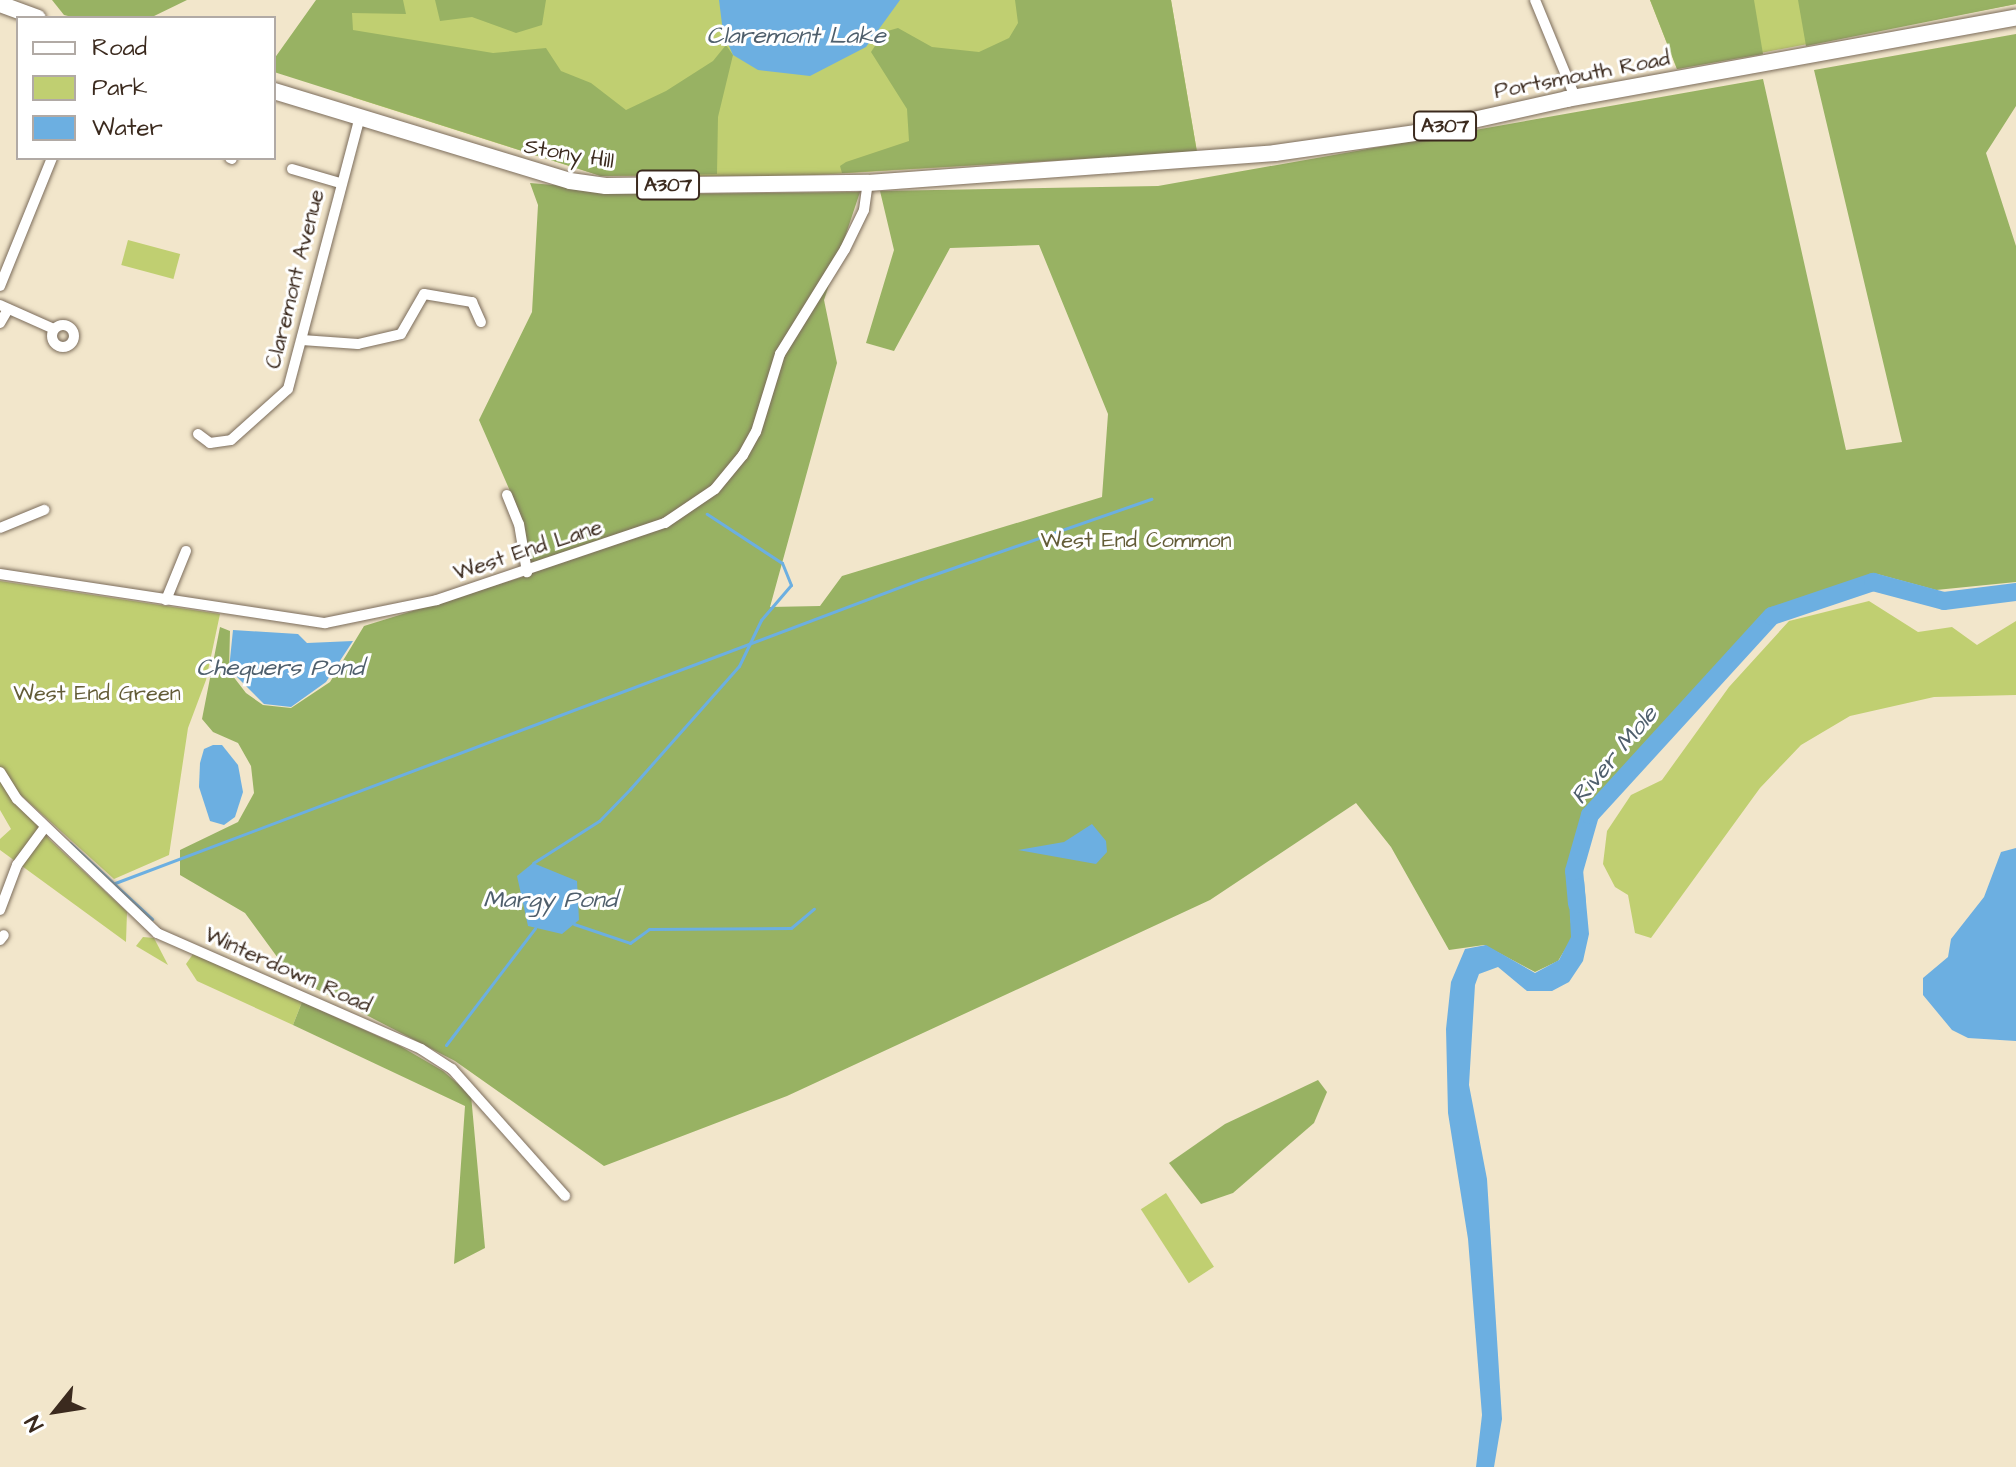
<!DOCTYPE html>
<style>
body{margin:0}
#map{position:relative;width:2016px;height:1467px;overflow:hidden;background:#f2e6cb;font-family:"Architects Daughter",sans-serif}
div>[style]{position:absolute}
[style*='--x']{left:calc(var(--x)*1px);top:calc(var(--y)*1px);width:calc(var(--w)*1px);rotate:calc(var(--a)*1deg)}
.green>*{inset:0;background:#c0cf71;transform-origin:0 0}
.forest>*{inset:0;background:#98b263}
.water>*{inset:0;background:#6cafe1}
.stream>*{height:3px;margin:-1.5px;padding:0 1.5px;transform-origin:1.5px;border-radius:1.5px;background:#6cafe1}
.river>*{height:18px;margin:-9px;padding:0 9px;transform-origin:9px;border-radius:9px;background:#6cafe1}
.roads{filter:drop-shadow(0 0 2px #7b6c5b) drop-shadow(0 0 2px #7b6c5b)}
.street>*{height:10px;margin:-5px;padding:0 5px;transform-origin:5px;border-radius:5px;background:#fff}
.street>.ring{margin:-5px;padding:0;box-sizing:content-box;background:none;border:10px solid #fff;border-radius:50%}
.primary>*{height:16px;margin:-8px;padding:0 8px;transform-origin:8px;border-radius:8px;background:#fff}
span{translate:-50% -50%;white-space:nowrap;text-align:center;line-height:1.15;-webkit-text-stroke:6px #fff;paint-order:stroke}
.shield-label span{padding:2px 6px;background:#fff;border:2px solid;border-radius:6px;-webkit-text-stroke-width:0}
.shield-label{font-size:20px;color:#3b2a1e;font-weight:700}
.street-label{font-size:22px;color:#3b2a1e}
.park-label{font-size:22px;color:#635c37}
.water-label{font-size:24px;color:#4f5f6c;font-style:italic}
.legend{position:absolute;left:16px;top:16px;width:260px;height:144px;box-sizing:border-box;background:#fff;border:2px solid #b1aaa5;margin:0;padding:10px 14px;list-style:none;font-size:24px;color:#3b2a1e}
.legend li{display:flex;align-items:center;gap:16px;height:40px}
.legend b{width:40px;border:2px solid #b1aaa5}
.north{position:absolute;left:16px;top:1371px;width:80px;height:80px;-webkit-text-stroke:6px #fff;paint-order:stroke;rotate:240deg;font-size:22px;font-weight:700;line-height:32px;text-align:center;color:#3b2a1e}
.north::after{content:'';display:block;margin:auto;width:28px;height:36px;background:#3b2a1e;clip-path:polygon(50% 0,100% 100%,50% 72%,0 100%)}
</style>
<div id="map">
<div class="green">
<i style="clip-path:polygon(341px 0,1171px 0,1197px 152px,799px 176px,601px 176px,352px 97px)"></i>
<i style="clip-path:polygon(1650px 0,2016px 0,2016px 4px,1677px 69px)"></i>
<i style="left:128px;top:240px;width:54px;height:26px;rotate:15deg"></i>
<i style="clip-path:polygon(0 581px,220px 614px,206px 680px,188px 728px,169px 855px,114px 879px,13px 788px,0 767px)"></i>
<i style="clip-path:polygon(1869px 601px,1918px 632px,1952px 627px,1977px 645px,2016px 621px,2016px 695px,1934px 697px,1850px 716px,1801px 745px,1760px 788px,1651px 938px,1635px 933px,1628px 895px,1615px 887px,1603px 864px,1607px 831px,1631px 795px,1662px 780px,1729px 687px,1789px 621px)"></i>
<i style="clip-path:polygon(0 778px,50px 840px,127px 912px,126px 942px,0 850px,0 839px,11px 829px,0 810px)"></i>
<i style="clip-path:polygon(143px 937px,154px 938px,168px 965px,136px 946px)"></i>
<i style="clip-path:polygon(193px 954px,302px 1002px,293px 1025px,197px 981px,186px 964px)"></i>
<i style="left:1166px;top:1193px;width:88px;height:30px;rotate:57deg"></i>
</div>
<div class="forest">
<i style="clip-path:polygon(52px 0,187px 0,150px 18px,76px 18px,64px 15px)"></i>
<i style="clip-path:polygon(316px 0,403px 0,406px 14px,352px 13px,353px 30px,493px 53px,546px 48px,561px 71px,591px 83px,626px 110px,666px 91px,713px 61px,726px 45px,733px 55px,718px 117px,717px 174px,601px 176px,274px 72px,274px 59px)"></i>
<i style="clip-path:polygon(435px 0,546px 0,542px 25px,516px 33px,472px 17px,440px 21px)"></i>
<i style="clip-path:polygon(1015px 0,1171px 0,1197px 152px,842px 173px,840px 166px,846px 162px,909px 141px,907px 109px,871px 52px,884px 32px,898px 28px,932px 47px,979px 52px,1009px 38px,1018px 23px)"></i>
<i style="clip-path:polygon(1650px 0,1754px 0,1763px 54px,1677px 69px)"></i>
<i style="clip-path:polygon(1798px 0,2016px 0,2016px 4px,1806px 46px)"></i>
<i style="clip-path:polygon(2016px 34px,2016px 106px,1986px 153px,2016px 246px,2016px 582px,1936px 590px,1877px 574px,1766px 614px,1582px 813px,1568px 881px,1572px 938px,1558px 961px,1535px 972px,1484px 945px,1449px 950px,1391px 847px,1356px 803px,1210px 900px,787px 1096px,604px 1166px,455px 1061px,291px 976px,245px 913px,180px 875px,180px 850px,238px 822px,254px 793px,251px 766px,238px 743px,213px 732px,202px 719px,220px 627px,230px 631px,229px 671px,246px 693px,263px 705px,291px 708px,330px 682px,364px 626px,529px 575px,520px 514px,479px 420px,532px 312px,538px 205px,530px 183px,660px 194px,860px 192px,824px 300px,837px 363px,770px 607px,820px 606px,842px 576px,1102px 497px,1108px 414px,1039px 245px,950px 248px,894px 351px,866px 343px,894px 250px,880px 191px,1158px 186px,1763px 79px,1846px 450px,1902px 442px,1814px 70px)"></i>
<i style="clip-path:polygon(302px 1002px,400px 1046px,443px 1071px,471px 1095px,485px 1248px,454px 1264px,465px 1106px,293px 1025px)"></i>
<i style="clip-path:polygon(1318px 1080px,1327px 1092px,1314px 1123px,1233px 1193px,1201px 1204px,1169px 1163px,1225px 1124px)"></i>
</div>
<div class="water">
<i style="clip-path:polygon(719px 0,900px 0,866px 47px,810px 76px,758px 70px,733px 55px,723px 32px)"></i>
<i style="clip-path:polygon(233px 630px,298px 634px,307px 643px,353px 641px,326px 682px,291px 707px,264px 704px,229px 669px)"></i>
<i style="clip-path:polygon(213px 745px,222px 745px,238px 765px,243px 792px,235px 817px,224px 825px,210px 821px,199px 787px,200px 763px,204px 749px)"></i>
<i style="clip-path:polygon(1092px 824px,1106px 841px,1107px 852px,1096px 864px,1018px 850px,1064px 842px)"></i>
<i style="clip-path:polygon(2016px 848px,2016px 1041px,1968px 1038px,1952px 1030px,1923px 995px,1923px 978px,1948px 957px,1951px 939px,1984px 897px,2001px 852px)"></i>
<i style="clip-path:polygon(533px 863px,577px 881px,579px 920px,562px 934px,528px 926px,517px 876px)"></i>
<i style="clip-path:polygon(1568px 880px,1584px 880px,1589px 934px,1583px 961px,1569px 982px,1552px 991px,1527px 991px,1498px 967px,1479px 974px,1475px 985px,1469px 1085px,1487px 1179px,1502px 1419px,1494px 1467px,1476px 1467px,1482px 1415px,1468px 1239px,1448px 1113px,1446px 1029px,1451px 982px,1465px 949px,1486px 945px,1535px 973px,1559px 960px,1571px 937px)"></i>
</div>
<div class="stream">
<i style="--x:70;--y:843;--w:112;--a:42.8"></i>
<i style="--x:533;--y:863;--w:78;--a:-32.5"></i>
<i style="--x:599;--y:821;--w:45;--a:-45.9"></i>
<i style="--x:630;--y:789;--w:164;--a:-48.5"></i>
<i style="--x:739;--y:666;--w:51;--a:-64.4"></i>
<i style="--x:761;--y:620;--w:46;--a:-49.4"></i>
<i style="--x:791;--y:585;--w:24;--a:-112"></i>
<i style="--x:782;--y:563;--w:90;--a:-146.8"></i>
<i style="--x:115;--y:883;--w:861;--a:-20.67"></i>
<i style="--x:921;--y:579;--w:244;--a:-19.2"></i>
<i style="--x:574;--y:924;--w:59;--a:18.7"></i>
<i style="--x:630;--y:943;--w:24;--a:-36"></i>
<i style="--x:649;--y:929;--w:142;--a:-0.4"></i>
<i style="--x:791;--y:928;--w:30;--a:-40"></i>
<i style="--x:446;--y:1045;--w:147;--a:-52.7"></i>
</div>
<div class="river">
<i style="--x:1577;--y:904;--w:33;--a:-95"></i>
<i style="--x:1574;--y:871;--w:58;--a:-74.1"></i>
<i style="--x:1590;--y:815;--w:270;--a:-47.6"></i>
<i style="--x:1772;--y:616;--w:107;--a:-18.6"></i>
<i style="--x:1873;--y:582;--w:73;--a:15"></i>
<i style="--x:1944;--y:601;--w:73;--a:-7.1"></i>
</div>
<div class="roads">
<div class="street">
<i style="--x:1535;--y:0;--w:105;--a:67.6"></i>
<i style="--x:230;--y:158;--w:2;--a:27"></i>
<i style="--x:292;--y:169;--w:50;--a:16.3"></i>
<i style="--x:0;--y:286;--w:138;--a:-67.9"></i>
<i style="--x:0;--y:305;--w:59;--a:24"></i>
<i style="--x:0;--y:323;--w:16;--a:-60"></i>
<i class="ring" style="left:52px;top:325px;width:12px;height:12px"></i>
<i style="--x:302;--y:340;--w:56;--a:4.1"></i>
<i style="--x:358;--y:344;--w:44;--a:-13.1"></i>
<i style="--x:401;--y:334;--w:46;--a:-60.1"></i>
<i style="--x:424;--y:294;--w:49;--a:9.5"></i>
<i style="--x:472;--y:302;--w:22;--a:66"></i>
<i style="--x:198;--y:434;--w:15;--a:37"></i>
<i style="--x:210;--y:443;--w:21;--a:-8"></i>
<i style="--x:231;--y:440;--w:76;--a:-41.8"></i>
<i style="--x:288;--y:389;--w:282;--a:-75.2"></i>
<i style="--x:507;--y:495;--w:31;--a:68"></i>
<i style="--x:519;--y:524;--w:49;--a:80.5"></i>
<i style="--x:0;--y:528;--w:48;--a:-22.2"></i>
<i style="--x:0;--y:574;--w:329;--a:8.6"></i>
<i style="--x:325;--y:623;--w:114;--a:-11.6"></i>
<i style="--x:437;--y:600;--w:241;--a:-18.7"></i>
<i style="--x:665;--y:523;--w:60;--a:-34.2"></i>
<i style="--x:715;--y:489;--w:44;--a:-50.5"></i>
<i style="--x:743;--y:455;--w:26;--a:-61"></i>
<i style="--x:756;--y:432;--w:82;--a:-72.9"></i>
<i style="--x:780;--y:354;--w:123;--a:-58.2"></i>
<i style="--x:845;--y:249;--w:43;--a:-64"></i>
<i style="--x:864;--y:210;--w:27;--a:-82"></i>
<i style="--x:166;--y:600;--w:53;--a:-67.8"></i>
<i style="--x:0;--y:772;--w:32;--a:58"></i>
<i style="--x:17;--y:799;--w:194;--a:43.7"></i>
<i style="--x:157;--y:933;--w:288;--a:23.7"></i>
<i style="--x:421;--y:1049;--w:37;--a:33"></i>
<i style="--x:452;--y:1069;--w:170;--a:48.3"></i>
<i style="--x:0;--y:910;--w:48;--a:-69.3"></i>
<i style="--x:17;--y:865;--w:47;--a:-53.6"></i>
<i style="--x:0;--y:940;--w:6;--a:-51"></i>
</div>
<div class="primary">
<i style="--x:0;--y:4;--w:40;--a:20.2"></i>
<i style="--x:274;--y:91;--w:309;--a:16.9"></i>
<i style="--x:570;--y:181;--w:36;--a:8"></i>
<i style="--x:606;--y:186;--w:262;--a:-0.7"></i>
<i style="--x:868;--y:183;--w:408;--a:-4.2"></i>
<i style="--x:1275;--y:153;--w:141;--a:-8.1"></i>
<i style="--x:1415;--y:133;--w:156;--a:-12.6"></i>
<i style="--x:1567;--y:99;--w:456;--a:-10.3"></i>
</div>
</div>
<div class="shield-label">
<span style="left:1445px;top:126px">A307</span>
<span style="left:668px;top:185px">A307</span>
</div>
<div class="street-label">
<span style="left:1582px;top:75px;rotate:-11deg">Portsmouth Road</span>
<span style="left:569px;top:154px;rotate:10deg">Stony Hill</span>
<span style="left:295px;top:279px;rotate:-76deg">Claremont Avenue</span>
<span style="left:528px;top:550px;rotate:-18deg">West End Lane</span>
<span style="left:288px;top:970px;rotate:24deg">Winterdown Road</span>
</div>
<div class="park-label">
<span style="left:1136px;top:541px">West End Common</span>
<span style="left:97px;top:694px">West End Green</span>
</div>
<div class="water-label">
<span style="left:796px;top:37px">Claremont Lake</span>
<span style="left:280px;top:669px">Chequers Pond</span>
<span style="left:1615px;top:756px;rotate:-50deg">River Mole</span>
<span style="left:550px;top:901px">Margy Pond</span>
</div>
<ul class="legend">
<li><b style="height:10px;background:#fff"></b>Road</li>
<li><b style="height:22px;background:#c0cf71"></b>Park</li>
<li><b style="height:22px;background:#6cafe1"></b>Water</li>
</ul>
<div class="north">N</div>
</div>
